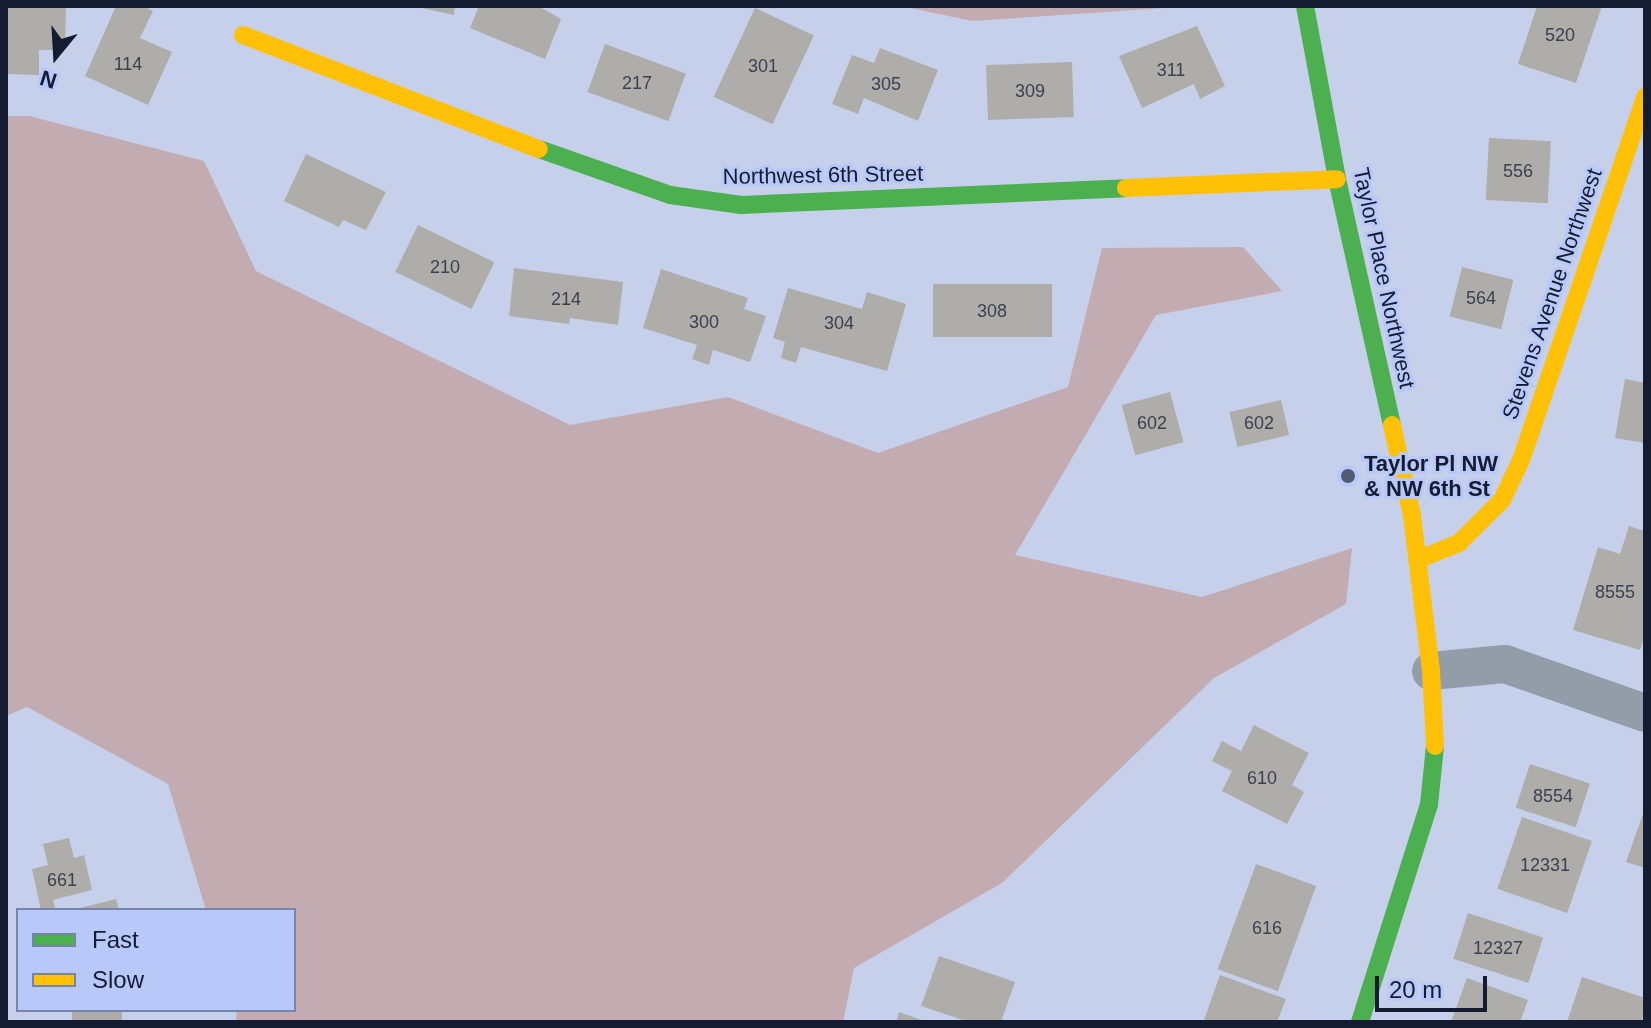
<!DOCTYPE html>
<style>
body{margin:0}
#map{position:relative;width:1651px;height:1028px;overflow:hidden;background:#c7d0ea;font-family:Arial,sans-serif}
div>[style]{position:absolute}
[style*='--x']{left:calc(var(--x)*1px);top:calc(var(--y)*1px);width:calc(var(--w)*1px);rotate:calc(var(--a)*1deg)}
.green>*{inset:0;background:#c3abb2}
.building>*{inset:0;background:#afadaa;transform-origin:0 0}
.street>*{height:38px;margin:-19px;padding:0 19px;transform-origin:19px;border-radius:19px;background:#929da9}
.fast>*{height:18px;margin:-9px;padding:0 9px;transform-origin:9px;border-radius:9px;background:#4caf50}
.slow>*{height:18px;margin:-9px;padding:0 9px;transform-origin:9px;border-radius:9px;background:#ffc107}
.dots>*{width:22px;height:22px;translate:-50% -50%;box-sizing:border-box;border:4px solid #b8c9f9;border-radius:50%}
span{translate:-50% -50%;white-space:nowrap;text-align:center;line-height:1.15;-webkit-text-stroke:6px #b8c9f9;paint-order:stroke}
.number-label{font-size:18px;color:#3c4050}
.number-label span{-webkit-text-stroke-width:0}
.street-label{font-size:22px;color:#151c32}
.poi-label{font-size:22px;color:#151c32;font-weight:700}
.left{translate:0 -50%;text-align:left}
.frame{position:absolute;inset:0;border:8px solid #151c32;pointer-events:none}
.legend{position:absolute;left:16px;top:908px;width:280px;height:104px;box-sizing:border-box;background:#b8c9f9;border:2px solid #7784a9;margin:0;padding:10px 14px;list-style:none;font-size:24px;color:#151c32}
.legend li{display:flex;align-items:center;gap:16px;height:40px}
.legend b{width:40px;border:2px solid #7784a9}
.north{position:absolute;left:16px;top:16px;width:80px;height:80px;-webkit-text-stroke:6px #b8c9f9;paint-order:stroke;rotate:198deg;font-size:22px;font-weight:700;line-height:32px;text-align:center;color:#151c32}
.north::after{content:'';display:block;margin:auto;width:28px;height:36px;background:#151c32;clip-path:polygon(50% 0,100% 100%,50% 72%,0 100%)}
.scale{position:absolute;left:1375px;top:976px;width:112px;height:36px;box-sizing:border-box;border:4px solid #151c32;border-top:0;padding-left:10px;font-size:24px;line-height:28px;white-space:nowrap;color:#151c32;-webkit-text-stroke:6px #b8c9f9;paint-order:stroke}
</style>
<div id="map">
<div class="green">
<i style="clip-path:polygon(901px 6px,1194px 6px,972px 21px)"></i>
<i style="clip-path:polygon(6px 116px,29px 116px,204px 161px,256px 271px,570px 425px,728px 397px,878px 453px,1068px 387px,1102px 248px,1243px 247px,1282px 291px,1156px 315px,1015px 555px,1202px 597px,1352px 548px,1346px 604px,1214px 678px,1002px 883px,854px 968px,843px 1022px,236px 1022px,237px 1010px,294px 1010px,294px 910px,206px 910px,168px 784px,27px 707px,6px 716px)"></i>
</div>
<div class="building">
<i style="clip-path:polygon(6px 6px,66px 6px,65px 50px,39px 50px,39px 75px,6px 74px)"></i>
<i style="clip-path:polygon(116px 6px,143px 6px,153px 11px,140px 38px,172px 52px,148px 105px,85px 76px)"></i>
<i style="clip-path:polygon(412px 6px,455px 6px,454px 15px)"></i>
<i style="clip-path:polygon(479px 6px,538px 6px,561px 19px,545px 59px,470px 28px)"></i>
<i style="clip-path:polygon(1537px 6px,1602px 6px,1576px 83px,1518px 64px)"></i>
<i style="left:755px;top:8px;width:65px;height:98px;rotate:25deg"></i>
<i style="clip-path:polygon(1197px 26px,1225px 86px,1200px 99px,1194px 84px,1142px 108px,1119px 56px)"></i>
<i style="left:605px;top:44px;width:86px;height:51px;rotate:20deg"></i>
<i style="clip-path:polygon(880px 48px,938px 70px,918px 121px,864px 98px,858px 114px,832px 104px,852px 55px,874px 63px)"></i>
<i style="left:1072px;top:62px;width:55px;height:86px;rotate:88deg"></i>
<i style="left:1489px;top:138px;width:62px;height:62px;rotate:3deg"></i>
<i style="clip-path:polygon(306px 154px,386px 192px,366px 230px,343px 220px,339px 227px,284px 201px)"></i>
<i style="left:418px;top:225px;width:85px;height:52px;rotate:26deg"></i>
<i style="left:1462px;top:267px;width:53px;height:51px;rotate:14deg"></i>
<i style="clip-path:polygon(514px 268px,623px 282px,618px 325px,570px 318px,569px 324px,509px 316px)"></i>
<i style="clip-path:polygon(661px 269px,748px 298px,744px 309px,766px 316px,750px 362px,713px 350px,709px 365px,692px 359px,697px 345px,643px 328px)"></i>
<i style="left:933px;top:284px;width:119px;height:53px"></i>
<i style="clip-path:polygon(788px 288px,862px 309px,867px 292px,906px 304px,887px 371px,801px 347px,796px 363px,781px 358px,785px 342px,773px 338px)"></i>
<i style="clip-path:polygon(1625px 379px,1645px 383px,1645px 443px,1615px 438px)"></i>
<i style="left:1170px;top:392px;width:52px;height:50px;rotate:75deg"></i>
<i style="left:1281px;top:400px;width:36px;height:53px;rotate:77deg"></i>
<i style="clip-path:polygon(1629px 526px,1645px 531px,1645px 634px,1640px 650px,1573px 630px,1598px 547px,1620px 554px)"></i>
<i style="clip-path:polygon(1254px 725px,1309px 753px,1292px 785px,1304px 792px,1287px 824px,1222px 791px,1232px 771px,1212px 761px,1222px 741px,1241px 751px)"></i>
<i style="left:1530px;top:764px;width:63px;height:46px;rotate:18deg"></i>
<i style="clip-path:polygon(1645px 808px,1645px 868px,1626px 862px)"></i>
<i style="left:1522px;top:817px;width:74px;height:76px;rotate:19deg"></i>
<i style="clip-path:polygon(69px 838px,74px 858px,84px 855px,92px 890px,53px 900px,56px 910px,41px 910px,32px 869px,48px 865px,43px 844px)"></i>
<i style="left:1256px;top:864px;width:64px;height:112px;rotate:20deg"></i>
<i style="clip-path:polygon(116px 899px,119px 910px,76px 910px,76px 909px)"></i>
<i style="left:1468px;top:913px;width:79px;height:48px;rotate:18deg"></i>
<i style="clip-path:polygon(939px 956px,1015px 982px,1001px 1022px,969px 1022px,921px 1006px)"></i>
<i style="clip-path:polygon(1220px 975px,1286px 999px,1277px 1022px,1204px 1020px)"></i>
<i style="clip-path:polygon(1582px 977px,1645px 998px,1642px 1022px,1567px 1022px)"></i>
<i style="clip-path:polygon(1467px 978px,1528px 1000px,1520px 1022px,1451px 1022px)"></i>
<i style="left:72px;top:1010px;width:50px;height:12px"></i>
<i style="clip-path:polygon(899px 1012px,927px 1022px,896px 1022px)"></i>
</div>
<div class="street">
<i style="--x:1431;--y:671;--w:74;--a:-5.4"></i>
<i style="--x:1505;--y:664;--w:148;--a:19.3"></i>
</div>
<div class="fast">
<i style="--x:1305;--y:6;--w:176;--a:79.5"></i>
<i style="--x:1337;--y:179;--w:252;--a:77.4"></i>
<i style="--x:539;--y:149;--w:139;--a:19.3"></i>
<i style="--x:670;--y:195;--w:72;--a:8"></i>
<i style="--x:741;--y:205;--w:385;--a:-2.5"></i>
<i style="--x:1360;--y:1022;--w:228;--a:-72.4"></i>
<i style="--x:1429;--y:805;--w:59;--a:-84.2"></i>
</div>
<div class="slow">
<i style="--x:243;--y:35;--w:317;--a:21.1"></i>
<i style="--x:1126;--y:188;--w:211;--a:-2.4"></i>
<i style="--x:1392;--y:425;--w:93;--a:77.6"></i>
<i style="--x:1412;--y:516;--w:156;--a:83"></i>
<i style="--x:1431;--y:671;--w:75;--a:86.9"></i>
<i style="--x:1417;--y:560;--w:45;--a:-22"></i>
<i style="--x:1459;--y:543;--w:61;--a:-45"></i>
<i style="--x:1502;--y:500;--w:44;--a:-64.6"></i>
<i style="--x:1521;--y:460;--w:384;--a:-71.1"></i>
</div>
<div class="dots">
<i style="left:1348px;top:476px;background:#535b72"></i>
</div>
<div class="number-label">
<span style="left:1560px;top:35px">520</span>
<span style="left:128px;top:64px">114</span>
<span style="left:763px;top:66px">301</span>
<span style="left:1171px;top:70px">311</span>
<span style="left:637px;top:83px">217</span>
<span style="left:886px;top:84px">305</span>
<span style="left:1030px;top:91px">309</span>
<span style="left:1518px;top:171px">556</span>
<span style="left:445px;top:267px">210</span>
<span style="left:1481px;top:298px">564</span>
<span style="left:566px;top:299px">214</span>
<span style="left:992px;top:311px">308</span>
<span style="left:704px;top:322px">300</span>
<span style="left:839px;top:323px">304</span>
<span style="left:1152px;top:423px">602</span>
<span style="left:1259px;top:423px">602</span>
<span style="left:1615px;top:592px">8555</span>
<span style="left:1262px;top:778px">610</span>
<span style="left:1553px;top:796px">8554</span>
<span style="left:1545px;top:865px">12331</span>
<span style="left:62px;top:880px">661</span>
<span style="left:1267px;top:928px">616</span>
<span style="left:1498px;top:948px">12327</span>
</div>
<div class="street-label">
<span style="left:823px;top:175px;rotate:-1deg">Northwest 6th Street</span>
<span style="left:1384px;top:278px;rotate:78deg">Taylor Place Northwest</span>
<span style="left:1552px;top:294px;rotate:-71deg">Stevens Avenue Northwest</span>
</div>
<div class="poi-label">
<span class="left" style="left:1364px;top:476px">Taylor Pl NW<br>&amp; NW 6th St</span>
</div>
<div class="frame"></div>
<ul class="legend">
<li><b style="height:10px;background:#4caf50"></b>Fast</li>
<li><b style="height:10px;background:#ffc107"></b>Slow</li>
</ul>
<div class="north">N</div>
<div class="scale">20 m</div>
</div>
